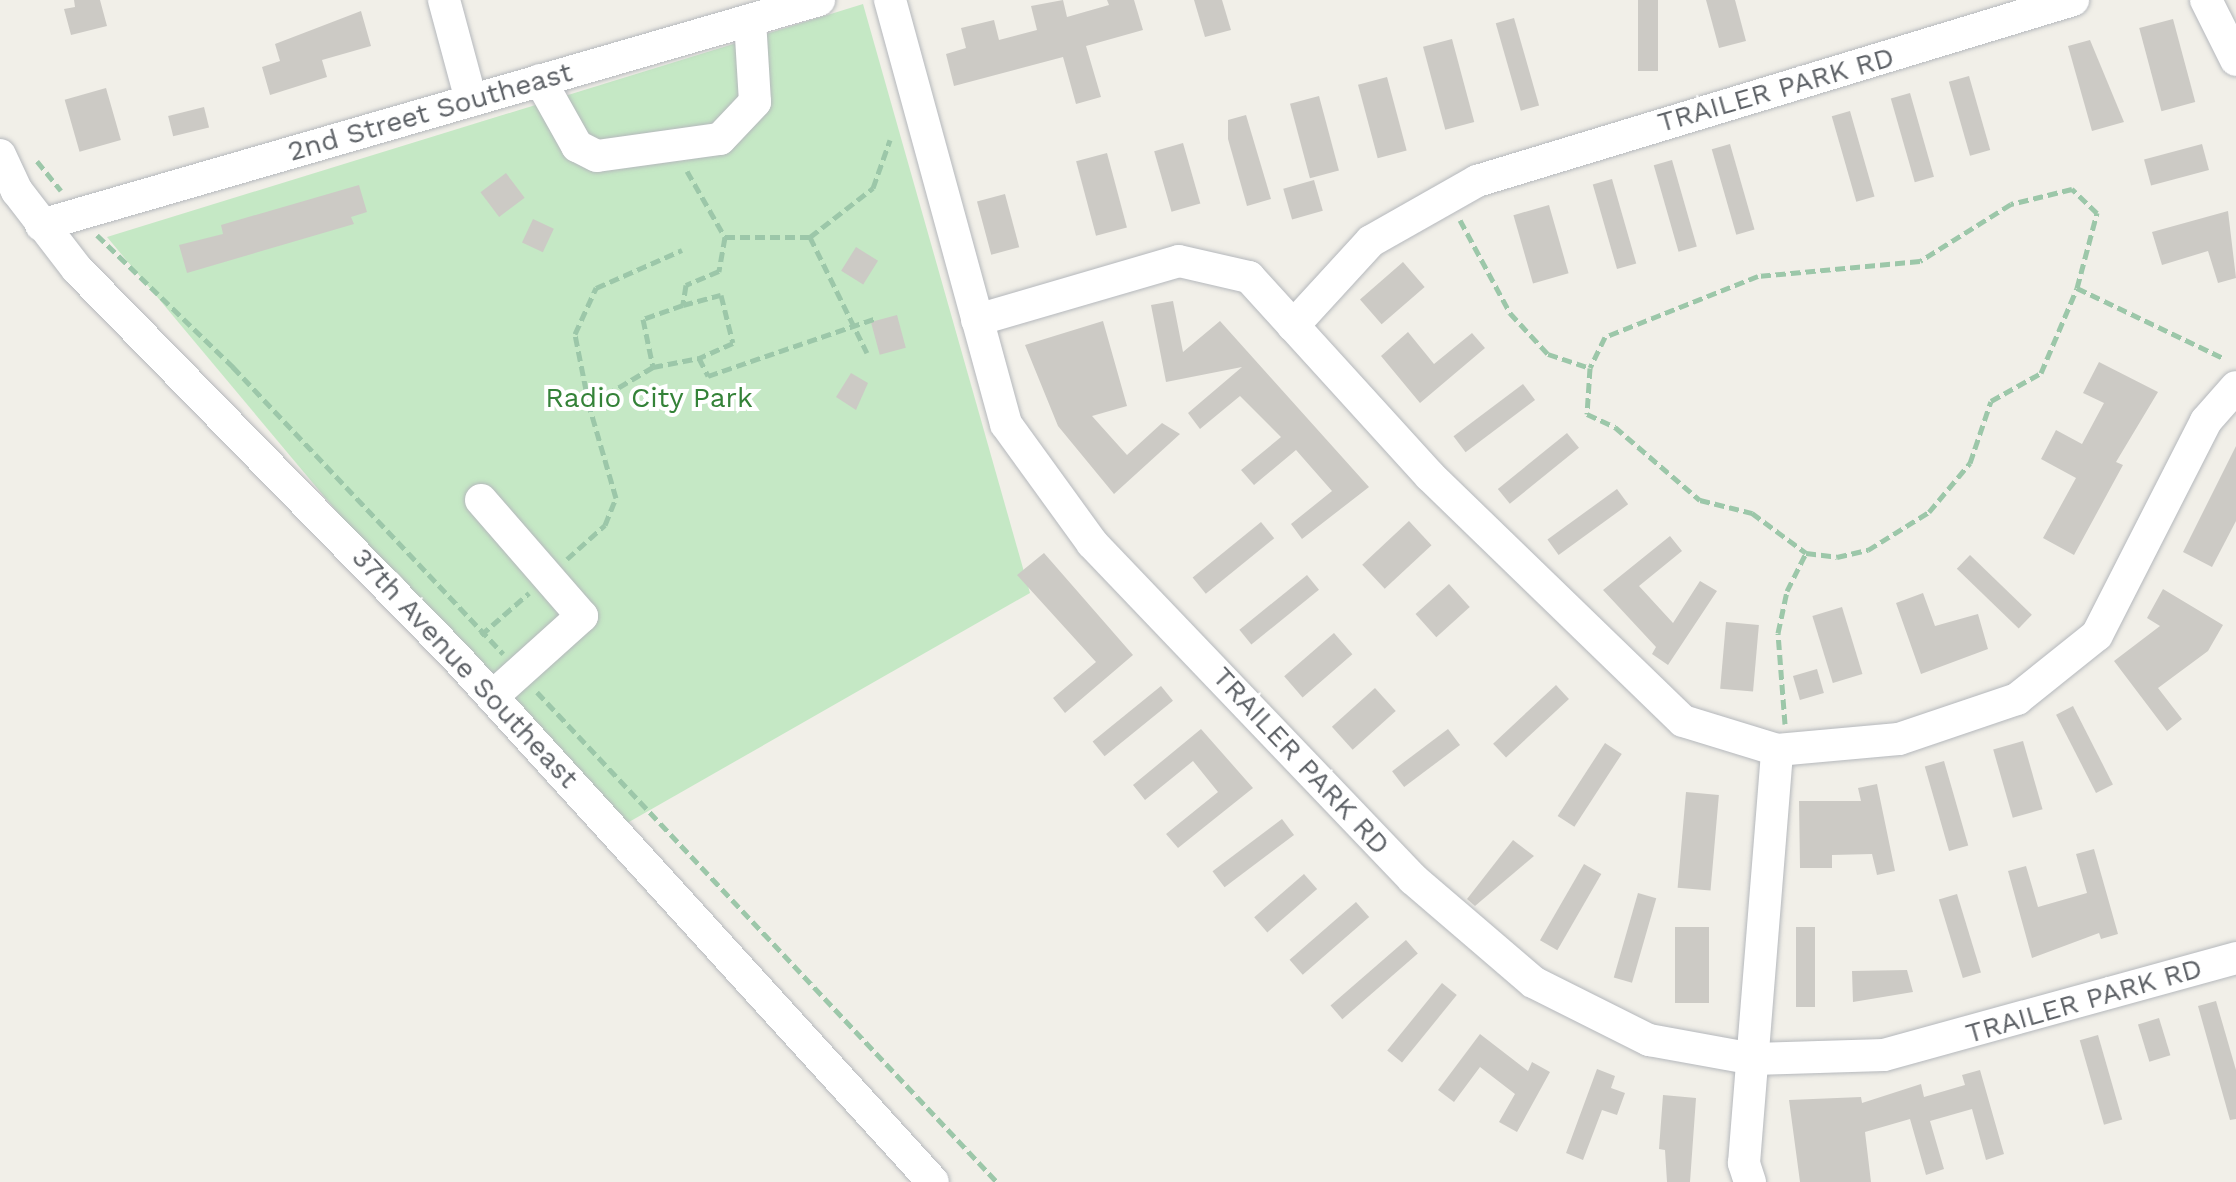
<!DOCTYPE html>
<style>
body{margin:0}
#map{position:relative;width:2236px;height:1182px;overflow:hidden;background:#f1efe8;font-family:"Work Sans",sans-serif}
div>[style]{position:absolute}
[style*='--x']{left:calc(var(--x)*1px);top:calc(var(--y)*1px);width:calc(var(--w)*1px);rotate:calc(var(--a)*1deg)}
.green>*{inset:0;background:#c5e8c5}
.building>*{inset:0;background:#cccac5;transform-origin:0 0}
.path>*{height:5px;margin-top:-2.5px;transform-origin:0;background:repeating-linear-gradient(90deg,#9cc7a9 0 10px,transparent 0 15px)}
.roads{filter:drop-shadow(0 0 2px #b5b8bc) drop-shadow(0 0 2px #b5b8bc)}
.minor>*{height:32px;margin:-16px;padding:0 16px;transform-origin:16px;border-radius:16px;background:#fff}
span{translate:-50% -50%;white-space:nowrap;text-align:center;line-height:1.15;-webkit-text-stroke:8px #fff;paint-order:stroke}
.street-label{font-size:28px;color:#5f6368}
.park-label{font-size:28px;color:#348238}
</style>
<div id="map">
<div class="green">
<i style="clip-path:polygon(863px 4px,1030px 593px,615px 830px,492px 697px,107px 237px)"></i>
</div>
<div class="building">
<i style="clip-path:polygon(74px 0,100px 0,107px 26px,71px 35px,64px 9px,75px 7px)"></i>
<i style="clip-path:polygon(1063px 0,1067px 17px,1109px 5px,1107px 0,1134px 0,1143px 30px,1086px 46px,1101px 97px,1076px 104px,1063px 57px,954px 86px,946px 54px,966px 48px,961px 28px,994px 20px,999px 40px,1037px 30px,1031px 6px)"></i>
<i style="clip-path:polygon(1194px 0,1222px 0,1231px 30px,1205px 37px)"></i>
<i style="left:1638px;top:0;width:20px;height:71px"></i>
<i style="clip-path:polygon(1706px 0,1735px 0,1746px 41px,1719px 48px)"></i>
<i style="clip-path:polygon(361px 11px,371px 46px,322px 60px,327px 77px,270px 95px,262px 67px,280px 61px,275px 44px)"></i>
<i style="left:1514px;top:18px;width:91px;height:19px;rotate:74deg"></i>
<i style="left:2173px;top:19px;width:86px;height:35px;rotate:75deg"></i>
<i style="left:1452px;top:39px;width:86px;height:30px;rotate:75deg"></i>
<i style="clip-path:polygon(2090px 40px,2124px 122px,2092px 131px,2068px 46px)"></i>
<i style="left:1969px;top:76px;width:77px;height:21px;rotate:74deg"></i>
<i style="left:1387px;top:77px;width:76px;height:30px;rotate:75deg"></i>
<i style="left:106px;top:88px;width:54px;height:43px;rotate:74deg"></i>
<i style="left:1910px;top:93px;width:87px;height:20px;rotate:74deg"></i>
<i style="left:1319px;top:96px;width:77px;height:30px;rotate:75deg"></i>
<i style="left:204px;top:107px;width:21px;height:37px;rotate:76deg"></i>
<i style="left:1850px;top:111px;width:89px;height:19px;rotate:74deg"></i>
<i style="clip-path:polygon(1246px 115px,1271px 199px,1247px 206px,1228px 139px,1228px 120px)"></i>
<i style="left:1183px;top:143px;width:63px;height:30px;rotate:74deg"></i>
<i style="left:1730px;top:144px;width:89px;height:19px;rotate:74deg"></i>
<i style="left:2202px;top:144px;width:27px;height:60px;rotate:75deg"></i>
<i style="left:1107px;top:153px;width:77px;height:32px;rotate:75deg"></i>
<i style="left:1672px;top:160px;width:90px;height:19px;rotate:74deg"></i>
<i style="left:506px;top:173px;width:31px;height:32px;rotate:53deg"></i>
<i style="left:1612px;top:179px;width:88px;height:20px;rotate:74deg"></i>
<i style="left:1314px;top:180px;width:32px;height:32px;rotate:74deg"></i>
<i style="clip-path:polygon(359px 185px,367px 212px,351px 217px,354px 224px,187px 273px,179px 245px,223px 234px,221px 225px)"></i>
<i style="left:1005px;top:194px;width:55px;height:29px;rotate:75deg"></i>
<i style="left:1549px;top:205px;width:71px;height:37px;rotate:74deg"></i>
<i style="clip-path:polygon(2228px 211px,2236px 278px,2218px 283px,2208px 251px,2162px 265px,2152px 232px)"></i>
<i style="left:533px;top:219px;width:23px;height:26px;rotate:25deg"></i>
<i style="left:856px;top:247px;width:26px;height:28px;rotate:32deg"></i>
<i style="left:1403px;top:262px;width:33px;height:57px;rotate:49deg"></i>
<i style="clip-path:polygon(1173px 301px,1183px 352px,1220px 321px,1369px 487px,1302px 539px,1291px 524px,1332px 491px,1296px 450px,1254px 485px,1241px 470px,1281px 437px,1240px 396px,1200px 429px,1188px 413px,1242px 367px,1166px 382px,1151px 305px)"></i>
<i style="left:897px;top:315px;width:34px;height:27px;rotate:75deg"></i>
<i style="clip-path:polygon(1103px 321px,1127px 406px,1092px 416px,1127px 455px,1162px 423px,1180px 434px,1114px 494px,1058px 426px,1025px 345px)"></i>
<i style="clip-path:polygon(1408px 332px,1434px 364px,1472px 333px,1485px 348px,1420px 403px,1381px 356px)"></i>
<i style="clip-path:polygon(2099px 362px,2158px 392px,2116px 462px,2123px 465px,2074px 555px,2043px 538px,2076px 478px,2041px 459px,2056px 430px,2082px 444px,2104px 403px,2083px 393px)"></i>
<i style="clip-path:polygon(851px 373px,868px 383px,856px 410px,836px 397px)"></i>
<i style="left:1523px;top:384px;width:20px;height:87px;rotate:53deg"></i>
<i style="left:1567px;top:433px;width:19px;height:89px;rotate:51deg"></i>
<i style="clip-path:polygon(2236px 446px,2236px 521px,2212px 567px,2183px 552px)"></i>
<i style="left:1617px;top:489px;width:19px;height:86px;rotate:54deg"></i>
<i style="left:1409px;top:521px;width:33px;height:64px;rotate:47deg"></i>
<i style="left:1261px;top:522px;width:21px;height:88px;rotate:51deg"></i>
<i style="clip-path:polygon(1670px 536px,1682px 551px,1639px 586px,1673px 623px,1700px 581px,1717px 591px,1668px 665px,1652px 654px,1656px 647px,1603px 590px)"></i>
<i style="clip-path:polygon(1044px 553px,1133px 655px,1065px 713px,1053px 698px,1096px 662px,1017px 575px)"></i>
<i style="left:1970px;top:555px;width:86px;height:19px;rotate:44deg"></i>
<i style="left:1307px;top:575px;width:19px;height:87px;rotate:51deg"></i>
<i style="left:1449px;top:584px;width:31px;height:45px;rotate:48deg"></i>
<i style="clip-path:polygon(2163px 589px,2223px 625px,2208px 651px,2158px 688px,2182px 719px,2167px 731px,2114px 661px,2160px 626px,2147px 618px)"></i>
<i style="clip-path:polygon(1923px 593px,1935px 626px,1978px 614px,1988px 649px,1921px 674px,1896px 603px)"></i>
<i style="left:1842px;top:607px;width:70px;height:31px;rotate:73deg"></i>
<i style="left:1726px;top:622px;width:33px;height:67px;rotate:5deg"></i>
<i style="left:1334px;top:633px;width:28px;height:66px;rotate:49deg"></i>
<i style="left:1817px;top:669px;width:25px;height:25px;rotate:74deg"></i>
<i style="left:1556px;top:685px;width:19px;height:86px;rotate:47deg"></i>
<i style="left:1161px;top:686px;width:19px;height:88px;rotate:51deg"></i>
<i style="left:1375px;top:688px;width:31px;height:58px;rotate:48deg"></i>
<i style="left:2073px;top:706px;width:88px;height:19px;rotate:63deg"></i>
<i style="clip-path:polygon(1201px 729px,1253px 788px,1178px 848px,1166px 834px,1218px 792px,1193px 761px,1145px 800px,1133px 785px)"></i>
<i style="left:1448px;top:729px;width:20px;height:70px;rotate:53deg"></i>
<i style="left:2023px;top:741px;width:71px;height:31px;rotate:74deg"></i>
<i style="left:1605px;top:743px;width:20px;height:87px;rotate:33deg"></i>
<i style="left:1944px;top:761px;width:88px;height:20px;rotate:74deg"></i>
<i style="clip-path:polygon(1877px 784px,1895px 871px,1877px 875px,1872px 854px,1832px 855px,1832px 868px,1800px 868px,1799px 801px,1861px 801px,1858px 788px)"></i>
<i style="left:1686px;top:792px;width:33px;height:96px;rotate:5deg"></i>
<i style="left:1282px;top:819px;width:20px;height:87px;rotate:53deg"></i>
<i style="clip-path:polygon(1513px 840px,1534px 856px,1475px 906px,1467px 899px)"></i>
<i style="clip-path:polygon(2094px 849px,2118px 934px,2101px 939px,2099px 933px,2032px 958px,2008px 871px,2026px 866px,2038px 907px,2087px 893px,2076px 854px)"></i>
<i style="left:1584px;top:864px;width:20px;height:88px;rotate:30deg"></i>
<i style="left:1304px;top:874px;width:20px;height:66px;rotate:49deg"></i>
<i style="left:1638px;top:893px;width:19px;height:88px;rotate:16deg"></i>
<i style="left:1957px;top:894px;width:82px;height:19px;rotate:73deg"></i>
<i style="left:1356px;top:902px;width:20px;height:88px;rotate:49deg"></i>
<i style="left:1675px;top:927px;width:34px;height:76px"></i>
<i style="left:1796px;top:927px;width:19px;height:80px"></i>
<i style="left:1406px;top:940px;width:18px;height:100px;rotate:49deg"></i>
<i style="clip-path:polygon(1907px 970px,1913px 992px,1853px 1002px,1852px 971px)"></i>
<i style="left:1442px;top:983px;width:19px;height:87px;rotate:39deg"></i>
<i style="clip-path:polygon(2216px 1001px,2236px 1070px,2236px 1119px,2230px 1120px,2198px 1006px)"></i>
<i style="left:2159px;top:1018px;width:39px;height:22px;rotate:73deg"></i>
<i style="clip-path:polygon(1480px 1034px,1528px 1071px,1532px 1062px,1550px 1072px,1517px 1132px,1499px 1122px,1515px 1094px,1480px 1067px,1454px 1102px,1438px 1090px)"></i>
<i style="left:2098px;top:1035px;width:88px;height:19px;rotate:74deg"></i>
<i style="clip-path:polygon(1597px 1069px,1615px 1076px,1611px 1088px,1625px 1093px,1617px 1115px,1602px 1110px,1583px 1160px,1566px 1153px)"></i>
<i style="clip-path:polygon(1980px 1070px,2004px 1154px,1986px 1160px,1972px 1109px,1930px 1121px,1944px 1169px,1926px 1175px,1910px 1119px,1865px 1132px,1871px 1182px,1800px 1182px,1789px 1100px,1861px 1097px,1862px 1103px,1921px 1084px,1924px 1097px,1965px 1085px,1962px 1075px)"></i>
<i style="clip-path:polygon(1663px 1095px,1696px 1098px,1690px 1182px,1667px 1182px,1665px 1150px,1659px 1149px)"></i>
</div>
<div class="path">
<i style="--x:37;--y:161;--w:38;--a:51"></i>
<i style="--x:687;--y:171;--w:76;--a:60.1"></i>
<i style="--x:725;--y:237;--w:85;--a:0"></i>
<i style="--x:810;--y:237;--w:80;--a:-37.9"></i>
<i style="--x:873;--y:188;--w:51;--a:-70.5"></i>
<i style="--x:1460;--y:220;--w:106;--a:61.7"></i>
<i style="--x:1510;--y:313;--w:56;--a:47.2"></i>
<i style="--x:1548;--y:354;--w:44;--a:18.4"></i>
<i style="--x:1590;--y:368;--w:46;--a:93.7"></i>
<i style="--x:1587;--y:414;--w:31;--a:25"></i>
<i style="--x:1615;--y:427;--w:112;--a:40.7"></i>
<i style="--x:1700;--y:500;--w:54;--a:14"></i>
<i style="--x:1752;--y:513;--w:67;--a:36.5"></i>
<i style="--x:1806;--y:553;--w:31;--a:7"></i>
<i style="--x:1837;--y:557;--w:32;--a:-13"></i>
<i style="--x:1868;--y:550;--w:72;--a:-31.9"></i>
<i style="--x:1929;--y:512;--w:64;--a:-50.1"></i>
<i style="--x:1970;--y:463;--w:65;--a:-71.3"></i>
<i style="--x:1991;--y:401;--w:57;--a:-29.2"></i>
<i style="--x:2041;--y:373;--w:92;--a:-67"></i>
<i style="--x:2077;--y:288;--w:78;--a:-75.1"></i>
<i style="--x:2097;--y:213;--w:35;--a:-136"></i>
<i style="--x:2072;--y:189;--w:63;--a:166.2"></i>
<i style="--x:2011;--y:204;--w:107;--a:147.9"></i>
<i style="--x:1920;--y:261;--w:163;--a:174.7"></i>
<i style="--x:1758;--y:276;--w:165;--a:158.3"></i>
<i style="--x:1605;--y:337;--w:34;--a:116"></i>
<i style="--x:97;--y:235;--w:190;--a:44.1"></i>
<i style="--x:233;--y:367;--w:394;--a:46.7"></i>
<i style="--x:725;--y:237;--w:35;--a:100"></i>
<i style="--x:719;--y:271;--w:36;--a:157"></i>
<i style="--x:686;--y:285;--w:20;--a:99"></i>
<i style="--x:683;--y:305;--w:39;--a:-15"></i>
<i style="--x:721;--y:295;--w:49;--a:76"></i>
<i style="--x:733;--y:343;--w:37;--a:156"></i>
<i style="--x:699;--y:358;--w:20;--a:63"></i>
<i style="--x:708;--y:376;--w:178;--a:-19"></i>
<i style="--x:810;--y:237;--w:129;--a:63.8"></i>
<i style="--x:2077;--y:288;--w:162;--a:25.6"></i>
<i style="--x:683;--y:305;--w:42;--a:160.7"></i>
<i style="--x:643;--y:319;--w:49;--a:78.2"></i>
<i style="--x:653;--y:367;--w:47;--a:-11.1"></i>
<i style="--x:653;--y:367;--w:74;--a:149.3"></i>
<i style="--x:589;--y:405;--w:72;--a:-101.2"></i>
<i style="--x:575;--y:334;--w:51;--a:-65.5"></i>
<i style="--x:596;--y:288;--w:94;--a:-23.8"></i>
<i style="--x:567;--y:559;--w:51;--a:-41.8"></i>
<i style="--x:605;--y:525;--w:29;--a:-68"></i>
<i style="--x:616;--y:498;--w:97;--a:-106.2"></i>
<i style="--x:481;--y:635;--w:64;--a:-41.2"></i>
<i style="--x:537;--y:692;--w:672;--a:46.81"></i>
<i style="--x:1785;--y:724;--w:91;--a:-94.4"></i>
<i style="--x:1778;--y:633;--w:43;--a:-77.9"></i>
<i style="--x:1787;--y:591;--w:42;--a:-63.4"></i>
</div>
<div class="roads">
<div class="minor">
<i style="--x:444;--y:0;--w:104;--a:74.9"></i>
<i style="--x:890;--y:0;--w:440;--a:74.7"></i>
<i style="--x:1006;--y:424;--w:147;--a:54.1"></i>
<i style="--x:1092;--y:543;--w:465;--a:46.3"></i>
<i style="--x:1413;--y:879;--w:158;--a:40.6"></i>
<i style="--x:1533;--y:982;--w:130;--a:26.6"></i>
<i style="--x:1649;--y:1040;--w:107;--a:10.3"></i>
<i style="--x:1754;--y:1059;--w:130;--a:-1.8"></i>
<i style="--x:1884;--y:1055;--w:365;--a:-15.4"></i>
<i style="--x:2206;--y:0;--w:67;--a:63.4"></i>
<i style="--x:540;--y:80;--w:76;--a:60.7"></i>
<i style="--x:577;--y:146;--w:22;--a:27"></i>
<i style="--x:597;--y:156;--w:124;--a:-7.9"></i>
<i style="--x:720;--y:139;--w:51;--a:-46.6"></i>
<i style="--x:755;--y:102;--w:82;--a:-93.5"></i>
<i style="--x:0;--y:155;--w:40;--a:65"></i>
<i style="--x:17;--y:191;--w:98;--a:52.4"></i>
<i style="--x:77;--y:269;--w:542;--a:45.67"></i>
<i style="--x:456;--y:657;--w:709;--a:47.74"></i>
<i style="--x:41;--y:225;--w:810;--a:-16.13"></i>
<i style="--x:977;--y:320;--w:210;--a:-16.3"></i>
<i style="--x:1179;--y:261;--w:72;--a:12.9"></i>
<i style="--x:1249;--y:277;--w:269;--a:47.7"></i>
<i style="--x:1430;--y:476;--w:352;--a:44.1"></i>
<i style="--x:1683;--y:721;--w:98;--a:17.1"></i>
<i style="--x:1777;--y:750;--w:122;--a:-5.2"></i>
<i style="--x:1899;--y:739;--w:125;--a:-18.7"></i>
<i style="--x:2017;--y:699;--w:102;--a:-38.7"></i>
<i style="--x:2097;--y:635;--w:240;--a:-63"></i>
<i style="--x:2206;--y:421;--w:45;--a:-48.6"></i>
<i style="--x:1293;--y:326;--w:115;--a:-47.5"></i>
<i style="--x:1371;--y:241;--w:122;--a:-29.5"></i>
<i style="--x:1477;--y:181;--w:623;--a:-16.89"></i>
<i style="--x:481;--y:500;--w:154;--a:49"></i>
<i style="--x:582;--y:616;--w:121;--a:138"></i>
<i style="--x:1750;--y:1182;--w:20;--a:-108"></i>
<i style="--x:1744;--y:1163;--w:414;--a:-85.4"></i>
</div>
</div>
<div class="street-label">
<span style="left:1776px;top:90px;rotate:-16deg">TRAILER PARK RD</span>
<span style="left:430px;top:112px;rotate:-16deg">2nd Street Southeast</span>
<span style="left:465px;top:668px;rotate:47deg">37th Avenue Southeast</span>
<span style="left:1301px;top:761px;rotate:47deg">TRAILER PARK RD</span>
<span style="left:2084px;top:1001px;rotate:-16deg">TRAILER PARK RD</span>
</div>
<div class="park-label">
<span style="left:649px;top:398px">Radio City Park</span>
</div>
</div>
